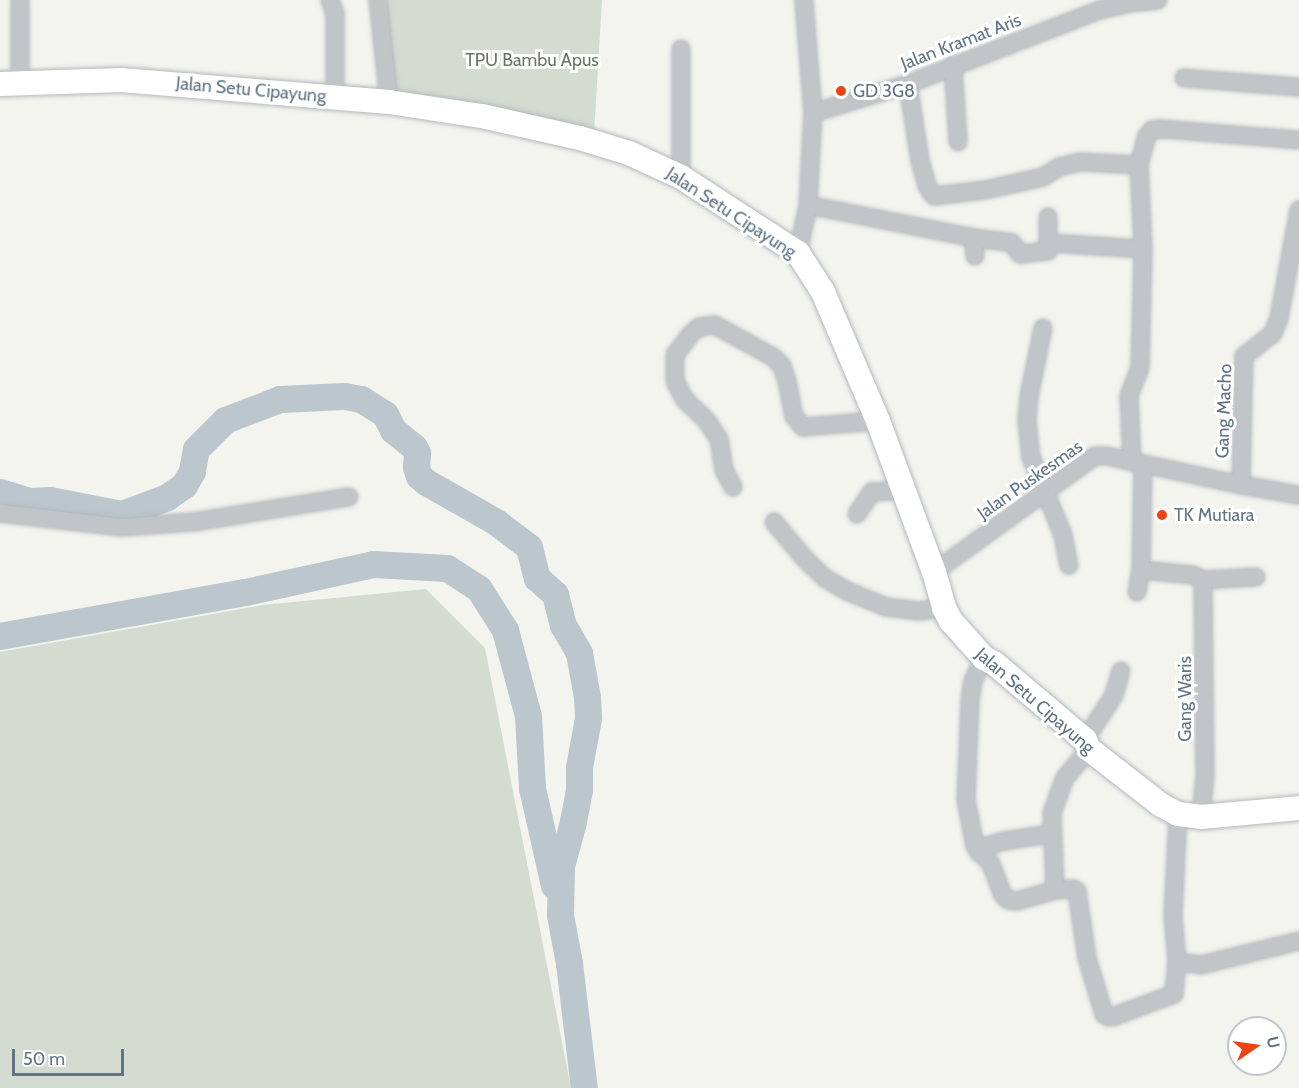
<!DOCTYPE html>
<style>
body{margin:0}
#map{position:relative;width:1299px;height:1088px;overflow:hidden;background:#f4f4ef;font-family:Cabin,sans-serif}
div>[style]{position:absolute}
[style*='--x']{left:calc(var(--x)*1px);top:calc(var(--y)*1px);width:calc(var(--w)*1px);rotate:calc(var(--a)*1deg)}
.green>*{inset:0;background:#d4dbd0}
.river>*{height:27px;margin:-13.5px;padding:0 13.5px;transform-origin:13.5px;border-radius:13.5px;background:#bbc7cc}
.roads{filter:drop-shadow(0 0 2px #b3b9bd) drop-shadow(0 0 2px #b3b9bd)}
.street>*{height:16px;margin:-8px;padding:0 8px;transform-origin:8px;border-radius:8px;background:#c1c5c8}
.secondary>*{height:24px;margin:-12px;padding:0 12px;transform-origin:12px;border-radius:12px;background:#fff}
.dots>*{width:16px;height:16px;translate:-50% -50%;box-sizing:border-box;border:3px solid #fff;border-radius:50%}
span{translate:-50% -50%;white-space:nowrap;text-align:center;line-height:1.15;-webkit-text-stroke:6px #fff;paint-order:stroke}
.street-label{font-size:18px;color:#607483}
.park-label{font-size:18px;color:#667960}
.poi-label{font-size:18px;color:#607483}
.left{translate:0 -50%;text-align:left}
.north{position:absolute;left:1227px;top:1016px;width:60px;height:60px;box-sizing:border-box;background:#fff;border:2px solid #bfc7cd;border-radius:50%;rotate:77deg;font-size:16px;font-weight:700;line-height:24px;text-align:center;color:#607483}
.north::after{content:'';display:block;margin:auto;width:21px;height:27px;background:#f04113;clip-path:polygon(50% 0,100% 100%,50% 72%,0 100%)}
.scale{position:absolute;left:12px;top:1049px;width:112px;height:27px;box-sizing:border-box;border:3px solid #607483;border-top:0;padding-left:8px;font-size:18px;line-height:21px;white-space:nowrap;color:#607483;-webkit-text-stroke:4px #fff;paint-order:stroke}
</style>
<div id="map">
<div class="green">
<i style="clip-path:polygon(387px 0,602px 0,594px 135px,388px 90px)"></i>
<i style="clip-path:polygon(426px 589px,485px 648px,571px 1088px,0 1088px,0 652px,263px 605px)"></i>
</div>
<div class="river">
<i style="--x:0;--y:492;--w:31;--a:17"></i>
<i style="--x:30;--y:501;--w:20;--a:-3"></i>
<i style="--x:50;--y:500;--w:73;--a:11"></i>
<i style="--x:122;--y:514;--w:48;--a:-20.7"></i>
<i style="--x:167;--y:497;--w:21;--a:-35"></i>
<i style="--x:184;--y:485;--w:16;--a:-60"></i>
<i style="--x:192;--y:471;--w:22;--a:-80"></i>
<i style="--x:196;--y:449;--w:41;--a:-45"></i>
<i style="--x:225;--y:420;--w:59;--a:-20.9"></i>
<i style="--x:280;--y:399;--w:64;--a:-2.7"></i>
<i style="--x:344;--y:396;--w:17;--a:10"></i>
<i style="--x:361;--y:399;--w:28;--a:32"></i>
<i style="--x:385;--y:414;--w:18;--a:63"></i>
<i style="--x:393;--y:430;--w:27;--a:39"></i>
<i style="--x:414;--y:447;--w:7;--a:63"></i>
<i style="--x:417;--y:453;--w:14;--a:94"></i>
<i style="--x:416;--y:467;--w:9;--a:72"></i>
<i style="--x:419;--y:476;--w:9;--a:41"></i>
<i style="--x:426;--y:482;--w:81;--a:29.7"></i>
<i style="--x:496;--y:522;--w:41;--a:37.1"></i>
<i style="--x:529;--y:547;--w:32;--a:76"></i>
<i style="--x:537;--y:578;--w:24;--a:42"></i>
<i style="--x:555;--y:594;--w:32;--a:76"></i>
<i style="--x:563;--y:625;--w:32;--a:60"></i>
<i style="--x:579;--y:653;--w:45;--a:79.7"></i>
<i style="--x:587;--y:697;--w:21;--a:87"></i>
<i style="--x:588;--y:718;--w:50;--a:100.4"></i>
<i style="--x:579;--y:767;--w:23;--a:90"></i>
<i style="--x:579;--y:790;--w:33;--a:101"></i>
<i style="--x:573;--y:822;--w:46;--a:105.3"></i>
<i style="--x:561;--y:866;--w:49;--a:91.2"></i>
<i style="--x:560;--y:915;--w:49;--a:79.4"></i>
<i style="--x:569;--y:963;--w:126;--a:83.2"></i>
<i style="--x:0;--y:636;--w:249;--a:-10.2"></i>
<i style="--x:245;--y:592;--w:131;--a:-12.3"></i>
<i style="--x:373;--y:564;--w:74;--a:3.1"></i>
<i style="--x:447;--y:568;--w:38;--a:33"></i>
<i style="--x:479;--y:589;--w:49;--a:57.6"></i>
<i style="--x:505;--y:630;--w:89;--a:75"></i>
<i style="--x:528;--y:716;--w:72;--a:86.8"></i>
<i style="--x:532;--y:788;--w:100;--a:77.3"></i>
</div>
<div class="roads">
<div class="street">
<i style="--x:330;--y:0;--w:15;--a:70"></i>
<i style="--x:335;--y:14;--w:83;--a:90"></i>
<i style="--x:378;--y:0;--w:103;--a:83.8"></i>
<i style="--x:953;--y:65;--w:77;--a:86.3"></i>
<i style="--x:1184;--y:78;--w:115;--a:4.5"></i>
<i style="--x:20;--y:82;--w:82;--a:-90"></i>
<i style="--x:908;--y:84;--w:78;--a:81.1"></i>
<i style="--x:920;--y:161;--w:26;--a:74"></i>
<i style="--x:927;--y:186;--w:12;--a:55"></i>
<i style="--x:934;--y:196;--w:51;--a:-6.7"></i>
<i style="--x:985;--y:190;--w:59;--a:-12.6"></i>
<i style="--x:1043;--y:177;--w:19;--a:-32"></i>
<i style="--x:1059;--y:167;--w:22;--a:-13"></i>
<i style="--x:1080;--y:162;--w:59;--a:2.9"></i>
<i style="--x:813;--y:113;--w:99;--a:-17"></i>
<i style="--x:908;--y:84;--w:206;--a:-21.1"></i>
<i style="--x:1100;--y:10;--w:31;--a:-13"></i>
<i style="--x:1130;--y:3;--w:28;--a:-6"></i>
<i style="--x:681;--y:177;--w:128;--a:-90"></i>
<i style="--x:808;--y:205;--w:169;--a:11.2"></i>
<i style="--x:974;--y:238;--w:18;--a:87"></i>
<i style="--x:974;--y:238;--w:38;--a:7"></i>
<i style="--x:1012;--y:243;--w:14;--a:54"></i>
<i style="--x:1020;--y:254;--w:28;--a:-6"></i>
<i style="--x:1048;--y:251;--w:34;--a:-90"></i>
<i style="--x:1050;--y:243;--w:93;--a:3.7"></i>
<i style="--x:798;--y:253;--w:49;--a:-78.2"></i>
<i style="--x:808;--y:205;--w:92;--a:-86.9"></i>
<i style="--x:813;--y:113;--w:113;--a:-94.6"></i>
<i style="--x:1043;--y:328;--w:69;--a:101.6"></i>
<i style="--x:1029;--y:396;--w:25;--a:95"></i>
<i style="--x:1027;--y:421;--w:36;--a:84"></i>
<i style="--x:1031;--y:457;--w:84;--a:67.7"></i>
<i style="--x:1063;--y:535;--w:31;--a:79"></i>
<i style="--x:1132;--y:462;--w:66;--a:-92.6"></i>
<i style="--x:1129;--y:396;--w:31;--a:-69"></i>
<i style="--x:1140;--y:367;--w:118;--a:-88.5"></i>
<i style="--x:1143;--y:249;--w:84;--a:-92.7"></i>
<i style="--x:1139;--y:165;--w:30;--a:-75"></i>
<i style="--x:1147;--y:136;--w:8;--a:-50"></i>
<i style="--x:1152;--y:130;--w:10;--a:-6"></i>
<i style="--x:1162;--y:129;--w:137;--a:4.6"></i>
<i style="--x:1241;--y:485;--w:129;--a:-88.7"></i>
<i style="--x:1244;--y:356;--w:37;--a:-38"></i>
<i style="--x:1273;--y:333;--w:16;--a:-68"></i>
<i style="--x:1279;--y:318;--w:110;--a:-79.5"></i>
<i style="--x:733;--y:487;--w:19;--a:-118"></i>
<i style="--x:724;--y:470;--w:31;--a:-99"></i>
<i style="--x:719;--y:439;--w:22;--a:-124"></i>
<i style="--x:707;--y:421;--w:30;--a:-136"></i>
<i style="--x:685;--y:400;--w:21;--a:-118"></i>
<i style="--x:675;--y:381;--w:26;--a:-90"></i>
<i style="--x:675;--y:355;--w:26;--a:-53"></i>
<i style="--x:691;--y:334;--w:11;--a:-41"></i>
<i style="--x:699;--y:327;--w:16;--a:-7"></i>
<i style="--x:715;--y:325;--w:66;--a:28.9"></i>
<i style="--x:773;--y:357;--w:13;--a:45"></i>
<i style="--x:782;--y:366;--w:16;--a:72"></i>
<i style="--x:787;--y:381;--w:36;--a:79"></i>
<i style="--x:794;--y:416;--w:14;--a:51"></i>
<i style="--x:803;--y:427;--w:75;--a:-4.6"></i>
<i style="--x:0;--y:513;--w:122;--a:6.6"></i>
<i style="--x:121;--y:527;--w:73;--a:-3.9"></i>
<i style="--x:194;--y:522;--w:157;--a:-9.2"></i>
<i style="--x:857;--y:514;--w:27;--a:-56"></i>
<i style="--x:872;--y:492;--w:33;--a:-3"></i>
<i style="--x:774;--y:522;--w:48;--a:50"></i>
<i style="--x:805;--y:559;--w:28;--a:44"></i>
<i style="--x:825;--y:578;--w:26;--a:31"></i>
<i style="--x:847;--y:591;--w:42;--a:22.3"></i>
<i style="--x:886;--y:607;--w:33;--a:7"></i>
<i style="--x:919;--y:611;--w:25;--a:-7"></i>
<i style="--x:1141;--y:570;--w:52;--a:5.5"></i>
<i style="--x:1193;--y:575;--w:11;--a:27"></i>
<i style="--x:1203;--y:580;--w:53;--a:-3.2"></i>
<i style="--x:934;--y:572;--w:198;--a:-35.8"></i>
<i style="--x:1095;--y:456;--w:12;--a:0"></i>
<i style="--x:1107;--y:456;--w:137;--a:12.2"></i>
<i style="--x:1241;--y:485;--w:59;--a:9.8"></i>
<i style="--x:1137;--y:592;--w:22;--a:-80"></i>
<i style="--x:1141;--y:570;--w:106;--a:-88.9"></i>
<i style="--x:984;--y:658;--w:25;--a:116"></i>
<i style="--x:973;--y:681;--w:20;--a:99"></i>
<i style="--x:970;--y:701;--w:99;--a:92.3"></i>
<i style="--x:966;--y:800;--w:47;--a:78.9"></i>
<i style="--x:975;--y:846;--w:24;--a:48"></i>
<i style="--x:991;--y:864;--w:33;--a:69"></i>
<i style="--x:1003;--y:895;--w:7;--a:45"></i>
<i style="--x:1008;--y:900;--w:9;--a:6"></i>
<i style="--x:1017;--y:901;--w:40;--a:-16"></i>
<i style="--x:1055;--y:890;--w:77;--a:-92.2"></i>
<i style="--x:1052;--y:813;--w:37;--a:-70"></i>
<i style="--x:1065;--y:778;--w:38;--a:-50"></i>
<i style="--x:1085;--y:740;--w:54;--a:-57.2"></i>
<i style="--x:1114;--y:695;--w:25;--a:-74"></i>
<i style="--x:1178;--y:814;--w:102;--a:92.8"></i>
<i style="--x:1173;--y:916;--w:46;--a:85"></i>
<i style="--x:1177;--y:962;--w:24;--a:7"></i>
<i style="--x:1201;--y:965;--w:101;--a:-13.8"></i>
<i style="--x:1201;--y:817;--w:42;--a:-84.6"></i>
<i style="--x:1205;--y:775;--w:195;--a:-90.6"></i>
<i style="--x:979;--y:853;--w:11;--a:-41"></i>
<i style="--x:987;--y:846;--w:18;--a:-16"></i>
<i style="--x:1004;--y:841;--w:48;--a:-8.5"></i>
<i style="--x:1055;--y:890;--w:18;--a:-3"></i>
<i style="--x:1073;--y:889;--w:4;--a:27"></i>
<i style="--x:1077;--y:891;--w:68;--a:81.5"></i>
<i style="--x:1087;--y:958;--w:59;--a:73.1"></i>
<i style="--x:1104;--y:1014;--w:6;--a:31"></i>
<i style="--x:1109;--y:1017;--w:6;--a:-9"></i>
<i style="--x:1115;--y:1016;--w:63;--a:-20.4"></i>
<i style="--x:1174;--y:994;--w:32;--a:-85"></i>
</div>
<div class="secondary">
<i style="--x:0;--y:84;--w:121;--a:-1.9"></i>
<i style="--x:121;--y:80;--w:269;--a:4.7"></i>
<i style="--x:389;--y:102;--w:94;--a:8.6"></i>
<i style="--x:482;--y:116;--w:100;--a:12.7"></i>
<i style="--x:580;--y:138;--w:51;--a:17"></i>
<i style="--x:629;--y:153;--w:57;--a:24.8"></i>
<i style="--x:681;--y:177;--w:140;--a:33"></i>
<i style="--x:798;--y:253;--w:46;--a:57.3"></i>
<i style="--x:823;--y:292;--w:140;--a:66.9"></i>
<i style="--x:878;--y:421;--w:161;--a:69.7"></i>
<i style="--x:934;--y:572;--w:37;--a:74"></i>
<i style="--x:944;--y:608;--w:15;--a:62"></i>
<i style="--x:951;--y:621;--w:50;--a:48.3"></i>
<i style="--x:984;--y:658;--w:11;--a:27"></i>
<i style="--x:994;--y:663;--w:119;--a:40.2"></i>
<i style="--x:1085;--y:740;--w:10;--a:66"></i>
<i style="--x:1089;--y:749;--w:91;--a:37.9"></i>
<i style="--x:1161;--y:805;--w:19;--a:28"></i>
<i style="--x:1178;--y:814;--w:23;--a:7"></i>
<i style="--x:1201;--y:817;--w:98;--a:-5.2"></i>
</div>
</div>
<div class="dots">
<i style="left:841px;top:91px;background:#f04113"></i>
<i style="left:1162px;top:515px;background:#f04113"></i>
</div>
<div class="street-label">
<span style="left:961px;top:42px;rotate:-21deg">Jalan Kramat Aris</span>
<span style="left:251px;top:90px;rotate:5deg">Jalan Setu Cipayung</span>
<span style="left:731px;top:213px;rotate:33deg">Jalan Setu Cipayung</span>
<span style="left:1224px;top:411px;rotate:-88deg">Gang Macho</span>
<span style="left:1030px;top:480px;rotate:-35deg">Jalan Puskesmas</span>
<span style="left:1185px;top:699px;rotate:-90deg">Gang Waris</span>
<span style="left:1035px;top:701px;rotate:41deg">Jalan Setu Cipayung</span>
</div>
<div class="park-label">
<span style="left:532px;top:60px">TPU Bambu Apus</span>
</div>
<div class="poi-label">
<span class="left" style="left:853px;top:91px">GD 3G8</span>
<span class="left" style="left:1174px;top:515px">TK Mutiara</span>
</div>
<div class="north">U</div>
<div class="scale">50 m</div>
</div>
